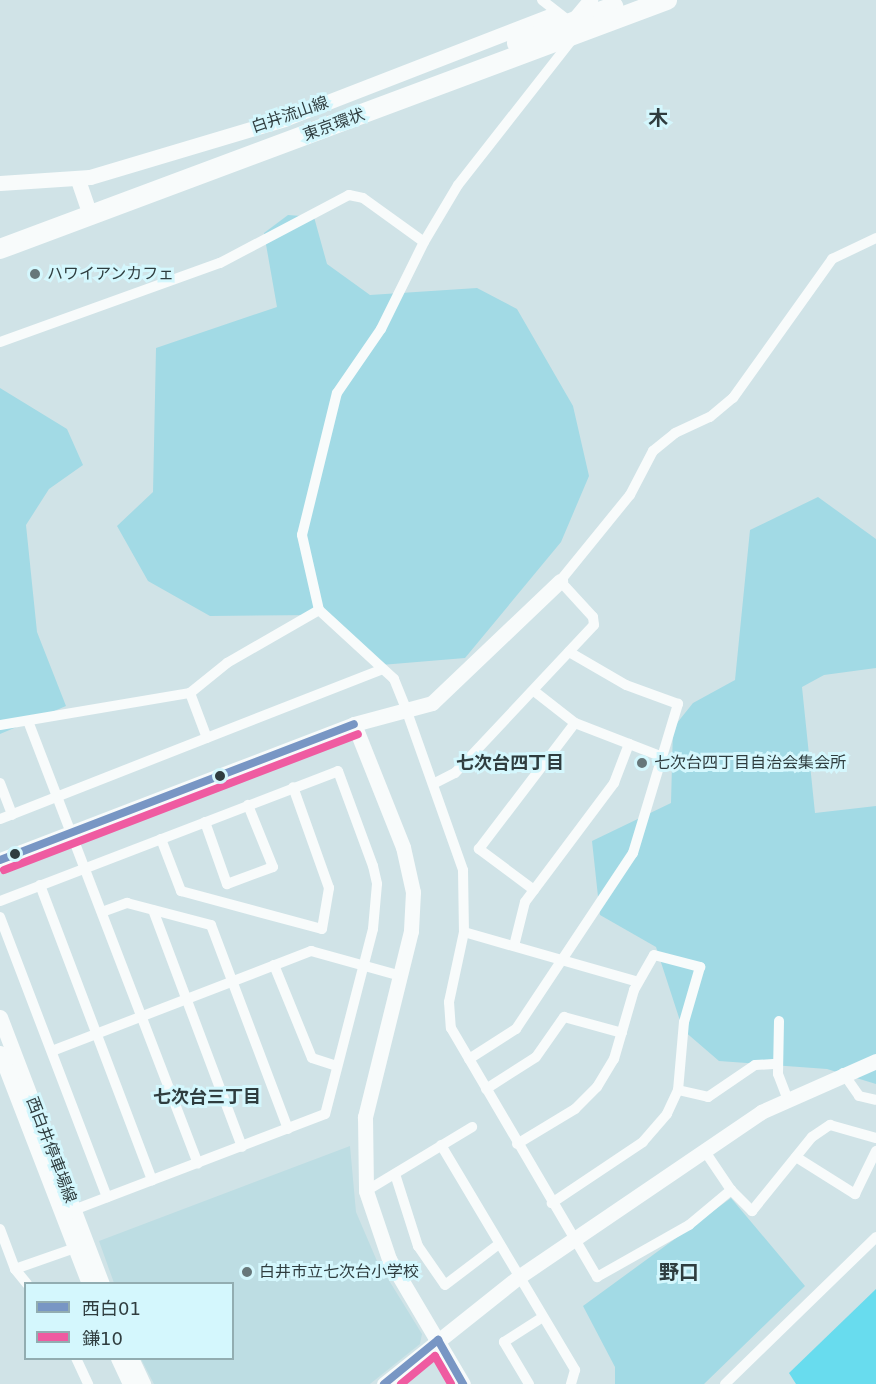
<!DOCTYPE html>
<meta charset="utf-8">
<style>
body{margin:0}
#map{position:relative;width:876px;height:1384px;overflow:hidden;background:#d0e3e7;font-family:"DejaVu Sans","Noto Sans JP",sans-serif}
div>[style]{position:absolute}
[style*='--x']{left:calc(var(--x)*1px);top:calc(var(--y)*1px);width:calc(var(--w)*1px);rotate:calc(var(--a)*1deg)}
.built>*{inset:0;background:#bddde3}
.green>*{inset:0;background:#a2dae5}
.water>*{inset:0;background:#68dcee}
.street>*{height:10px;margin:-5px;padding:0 5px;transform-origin:5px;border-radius:5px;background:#f8fbfb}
.secondary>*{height:15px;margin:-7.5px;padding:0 7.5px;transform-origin:7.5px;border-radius:7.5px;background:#f8fbfb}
.highway>*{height:20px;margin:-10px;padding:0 10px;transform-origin:10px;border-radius:10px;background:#f8fbfb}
.bus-1>*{height:8px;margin:-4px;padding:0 4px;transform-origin:4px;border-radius:4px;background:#7896c4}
.bus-2>*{height:8px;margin:-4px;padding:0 4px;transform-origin:4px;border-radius:4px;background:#ef5ba1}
.dots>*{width:16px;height:16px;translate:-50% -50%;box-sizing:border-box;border:3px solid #d4f7fd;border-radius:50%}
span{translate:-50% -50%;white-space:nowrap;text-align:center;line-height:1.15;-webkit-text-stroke:6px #d4f7fd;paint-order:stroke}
.street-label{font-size:16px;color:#2f3d3f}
.poi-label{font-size:16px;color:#2f3d3f}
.left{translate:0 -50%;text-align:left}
.neighbourhood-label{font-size:18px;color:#2f3d3f;font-weight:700}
.quarter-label{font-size:20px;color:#2f3d3f;font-weight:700}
.legend{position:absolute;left:24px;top:1282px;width:210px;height:78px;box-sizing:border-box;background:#d4f7fd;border:2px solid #92adb1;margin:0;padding:8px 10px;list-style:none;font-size:18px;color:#2f3d3f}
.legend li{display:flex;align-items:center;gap:12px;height:30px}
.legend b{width:30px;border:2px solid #92adb1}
</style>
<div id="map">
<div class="built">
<i style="clip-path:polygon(350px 1146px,356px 1212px,377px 1261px,422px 1334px,420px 1344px,370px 1384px,154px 1384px,141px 1359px,232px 1358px,232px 1284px,114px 1283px,99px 1241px)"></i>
</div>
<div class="green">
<i style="clip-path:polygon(288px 215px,314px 217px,327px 264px,370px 295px,477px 288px,517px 309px,573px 406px,589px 476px,561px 542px,465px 658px,381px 665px,324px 615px,210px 616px,148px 581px,117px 526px,153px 492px,156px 348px,277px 307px,264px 233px)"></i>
<i style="clip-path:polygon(0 388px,67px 429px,83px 465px,49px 489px,26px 525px,37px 632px,66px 706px,0 734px)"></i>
<i style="clip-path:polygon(818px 497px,876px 539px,876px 668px,824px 675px,802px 687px,815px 813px,876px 806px,876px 1084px,827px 1069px,719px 1061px,683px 1030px,656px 947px,600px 915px,592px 841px,671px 803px,673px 728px,693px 703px,735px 680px,750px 530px)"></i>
<i style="clip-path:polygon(731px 1198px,805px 1286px,704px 1384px,615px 1384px,615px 1367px,583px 1306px)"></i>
</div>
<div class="water">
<i style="clip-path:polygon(876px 1289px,876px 1384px,796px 1384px,789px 1373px)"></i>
</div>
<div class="street">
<i style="--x:542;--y:0;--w:28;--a:38"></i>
<i style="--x:0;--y:342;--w:234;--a:-19.8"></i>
<i style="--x:220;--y:263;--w:146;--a:-27.8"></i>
<i style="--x:349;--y:195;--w:14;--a:12"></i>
<i style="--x:363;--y:198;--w:75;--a:35.8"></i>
<i style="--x:319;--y:610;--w:77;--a:-102.8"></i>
<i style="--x:302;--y:535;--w:146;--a:-76.2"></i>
<i style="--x:337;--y:393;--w:78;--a:-55.5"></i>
<i style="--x:381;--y:329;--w:97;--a:-63.7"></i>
<i style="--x:424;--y:242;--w:66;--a:-59.2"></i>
<i style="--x:458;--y:185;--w:189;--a:-51.9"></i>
<i style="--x:534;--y:691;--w:52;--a:38"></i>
<i style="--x:575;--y:723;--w:91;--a:21.2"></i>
<i style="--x:190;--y:693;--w:48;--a:69.3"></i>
<i style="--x:28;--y:721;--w:474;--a:69"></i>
<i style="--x:0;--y:725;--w:193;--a:-9.6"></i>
<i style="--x:190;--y:693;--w:48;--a:-39"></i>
<i style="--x:227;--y:663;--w:106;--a:-29.9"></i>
<i style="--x:319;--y:610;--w:102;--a:42.6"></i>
<i style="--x:394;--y:679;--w:32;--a:68"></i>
<i style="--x:406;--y:709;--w:171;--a:70.5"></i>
<i style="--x:463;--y:870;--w:62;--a:89.1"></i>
<i style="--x:464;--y:932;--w:72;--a:102.1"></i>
<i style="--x:449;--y:1002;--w:26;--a:86"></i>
<i style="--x:451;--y:1028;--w:289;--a:59.6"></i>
<i style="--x:597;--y:1277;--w:106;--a:-29.5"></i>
<i style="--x:689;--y:1225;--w:55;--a:-39.8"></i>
<i style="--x:0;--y:783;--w:34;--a:69"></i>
<i style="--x:435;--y:783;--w:22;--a:-27"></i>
<i style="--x:455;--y:773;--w:203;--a:-46.8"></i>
<i style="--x:594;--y:625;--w:8;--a:-97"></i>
<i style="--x:593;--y:617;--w:49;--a:-132.5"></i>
<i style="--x:560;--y:581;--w:111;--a:-50.9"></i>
<i style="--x:630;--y:495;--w:50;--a:-62.4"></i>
<i style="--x:653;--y:451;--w:28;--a:-39"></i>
<i style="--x:675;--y:433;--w:38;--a:-25"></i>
<i style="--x:710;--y:417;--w:30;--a:-40"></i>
<i style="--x:733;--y:398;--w:171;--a:-54.5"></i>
<i style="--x:832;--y:259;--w:49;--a:-25.5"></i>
<i style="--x:0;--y:819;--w:411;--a:-21.4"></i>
<i style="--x:205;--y:822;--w:66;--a:70.5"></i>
<i style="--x:227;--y:884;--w:49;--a:-20.3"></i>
<i style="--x:273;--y:867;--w:67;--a:-112"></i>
<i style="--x:161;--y:839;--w:56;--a:69"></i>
<i style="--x:181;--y:891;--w:146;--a:15.1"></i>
<i style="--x:322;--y:929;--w:42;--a:-80.3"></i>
<i style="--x:329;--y:888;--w:107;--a:-109.6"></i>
<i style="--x:40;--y:885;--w:316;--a:69.2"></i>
<i style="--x:534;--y:890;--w:69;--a:-143.3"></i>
<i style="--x:479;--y:849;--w:158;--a:-52.7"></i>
<i style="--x:0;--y:901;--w:362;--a:-21"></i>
<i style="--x:338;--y:771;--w:101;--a:69.8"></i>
<i style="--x:373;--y:866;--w:18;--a:77"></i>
<i style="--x:377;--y:884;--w:45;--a:95.1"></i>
<i style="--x:373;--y:929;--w:191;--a:104.5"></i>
<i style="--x:325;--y:1114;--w:269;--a:159.1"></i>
<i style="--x:153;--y:910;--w:253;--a:69.4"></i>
<i style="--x:102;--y:912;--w:27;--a:-20"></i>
<i style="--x:127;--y:903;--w:87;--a:14.7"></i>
<i style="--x:211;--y:925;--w:218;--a:69.3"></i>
<i style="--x:0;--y:917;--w:300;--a:69.1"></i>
<i style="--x:464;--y:932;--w:181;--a:16"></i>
<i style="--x:514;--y:946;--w:45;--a:-76"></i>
<i style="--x:525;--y:902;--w:149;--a:-53.2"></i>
<i style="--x:614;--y:783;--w:42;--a:-69"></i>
<i style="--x:274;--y:965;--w:100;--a:67.8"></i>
<i style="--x:312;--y:1058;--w:26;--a:18"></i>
<i style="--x:779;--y:1021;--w:53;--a:91.1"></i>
<i style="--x:778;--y:1074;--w:26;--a:69"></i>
<i style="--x:52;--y:1051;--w:278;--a:-21.1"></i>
<i style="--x:311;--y:951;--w:93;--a:15.5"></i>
<i style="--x:469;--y:1059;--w:56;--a:-32.6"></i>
<i style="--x:516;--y:1029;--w:211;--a:-56.4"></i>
<i style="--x:633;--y:853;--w:156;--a:-73.2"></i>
<i style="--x:678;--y:704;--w:55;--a:-159.9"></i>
<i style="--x:626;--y:685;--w:66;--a:-149.9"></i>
<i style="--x:843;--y:1073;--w:28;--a:55"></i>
<i style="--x:859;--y:1096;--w:17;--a:13"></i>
<i style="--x:486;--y:1089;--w:59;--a:-32.6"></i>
<i style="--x:536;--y:1057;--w:49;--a:-55"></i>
<i style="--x:564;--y:1017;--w:60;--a:15.4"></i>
<i style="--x:678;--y:1090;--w:31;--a:13"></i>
<i style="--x:708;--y:1097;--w:57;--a:-34.2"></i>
<i style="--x:755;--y:1065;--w:22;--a:-3"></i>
<i style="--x:517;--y:1144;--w:68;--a:-31.1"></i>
<i style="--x:575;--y:1109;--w:31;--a:-45"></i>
<i style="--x:597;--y:1087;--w:33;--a:-59"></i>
<i style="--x:614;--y:1059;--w:72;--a:-73.8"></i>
<i style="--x:634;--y:990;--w:40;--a:-60.3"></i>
<i style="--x:654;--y:955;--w:48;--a:14.6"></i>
<i style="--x:700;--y:967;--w:57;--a:106.2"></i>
<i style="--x:684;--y:1022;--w:68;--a:95"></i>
<i style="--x:678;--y:1090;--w:26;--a:115"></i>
<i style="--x:667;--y:1114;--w:37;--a:131"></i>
<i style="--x:643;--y:1142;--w:110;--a:146.2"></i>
<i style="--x:441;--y:1145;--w:262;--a:59.2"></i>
<i style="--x:575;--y:1370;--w:15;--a:106"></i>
<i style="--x:704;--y:1150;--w:48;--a:56"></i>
<i style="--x:731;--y:1190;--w:30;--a:45"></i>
<i style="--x:752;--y:1211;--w:95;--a:-51"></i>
<i style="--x:812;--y:1137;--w:22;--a:-34"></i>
<i style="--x:830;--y:1125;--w:48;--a:15.8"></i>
<i style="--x:796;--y:1157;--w:70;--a:32.1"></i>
<i style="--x:855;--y:1194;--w:48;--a:-64"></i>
<i style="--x:395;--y:1174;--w:76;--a:72.3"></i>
<i style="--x:418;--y:1246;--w:47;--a:55.3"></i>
<i style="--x:445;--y:1285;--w:68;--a:-37.2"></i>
<i style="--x:366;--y:1191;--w:124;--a:-31.1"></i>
<i style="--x:0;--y:1229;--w:43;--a:69.4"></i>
<i style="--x:15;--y:1269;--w:64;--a:-19.3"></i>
<i style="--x:15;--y:1269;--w:19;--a:51"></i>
<i style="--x:76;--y:1358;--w:29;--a:65"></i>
<i style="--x:529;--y:1384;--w:49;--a:-120.8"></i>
<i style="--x:504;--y:1342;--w:46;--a:-32.7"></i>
<i style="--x:725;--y:1384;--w:211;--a:-44.2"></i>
</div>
<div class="secondary">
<i style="--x:571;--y:23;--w:30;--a:-50"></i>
<i style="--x:78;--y:180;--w:37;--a:71"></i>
<i style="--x:0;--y:183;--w:90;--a:-3.8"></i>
<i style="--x:90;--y:177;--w:202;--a:-16.6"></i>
<i style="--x:284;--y:119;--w:285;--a:-21.2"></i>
<i style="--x:550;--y:16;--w:22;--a:18"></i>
<i style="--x:354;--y:724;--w:132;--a:68.3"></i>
<i style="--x:403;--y:847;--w:46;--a:77.5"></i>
<i style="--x:413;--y:892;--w:39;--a:93"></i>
<i style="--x:411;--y:931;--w:192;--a:103.9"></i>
<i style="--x:365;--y:1117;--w:74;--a:89.2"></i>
<i style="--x:366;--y:1191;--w:72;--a:71.3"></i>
<i style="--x:389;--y:1259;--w:145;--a:59.4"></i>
<i style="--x:0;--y:860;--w:379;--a:-21"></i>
<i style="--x:354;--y:724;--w:81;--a:-15.1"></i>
<i style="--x:432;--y:703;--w:177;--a:-43.6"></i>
<i style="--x:0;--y:1017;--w:286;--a:69.1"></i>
<i style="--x:0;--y:1053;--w:248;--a:68.9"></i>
<i style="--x:118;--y:1358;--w:29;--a:65"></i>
<i style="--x:131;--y:1358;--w:29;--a:65"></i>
<i style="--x:384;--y:1384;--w:174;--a:-38.5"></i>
<i style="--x:520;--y:1276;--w:292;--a:-34.2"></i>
<i style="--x:761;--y:1112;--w:126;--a:-23.9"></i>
</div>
<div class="highway">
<i style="--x:517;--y:43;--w:103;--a:-20.6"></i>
<i style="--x:0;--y:249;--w:712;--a:-20.47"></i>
</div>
<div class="bus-1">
<i style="--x:0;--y:860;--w:379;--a:-21"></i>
<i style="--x:384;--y:1384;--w:70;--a:-39.2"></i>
<i style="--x:438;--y:1340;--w:51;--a:60.4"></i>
</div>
<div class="bus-2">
<i style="--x:4;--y:870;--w:379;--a:-21"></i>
<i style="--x:401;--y:1384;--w:44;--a:-39.5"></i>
<i style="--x:435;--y:1356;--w:32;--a:60"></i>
</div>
<div class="dots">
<i style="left:35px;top:274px;background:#67777a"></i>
<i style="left:642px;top:763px;background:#67777a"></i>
<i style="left:220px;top:776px;background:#2f3d3f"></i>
<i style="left:15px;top:854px;background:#2f3d3f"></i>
<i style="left:247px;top:1272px;background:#67777a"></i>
</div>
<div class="street-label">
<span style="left:290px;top:115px;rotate:-19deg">白井流山線</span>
<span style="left:334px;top:125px;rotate:-20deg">東京環状</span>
<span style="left:51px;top:1150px;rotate:69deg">西白井停車場線</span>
</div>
<div class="poi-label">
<span class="left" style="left:47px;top:274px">ハワイアンカフェ</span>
<span class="left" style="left:654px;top:763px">七次台四丁目自治会集会所</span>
<span class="left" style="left:259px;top:1272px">白井市立七次台小学校</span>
</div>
<div class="neighbourhood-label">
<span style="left:510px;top:763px">七次台四丁目</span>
<span style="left:207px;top:1097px">七次台三丁目</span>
</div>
<div class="quarter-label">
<span style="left:658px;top:118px">木</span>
<span style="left:679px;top:1272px">野口</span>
</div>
<ul class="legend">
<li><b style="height:8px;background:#7896c4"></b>西白01</li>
<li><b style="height:8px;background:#ef5ba1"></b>鎌10</li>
</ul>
</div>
